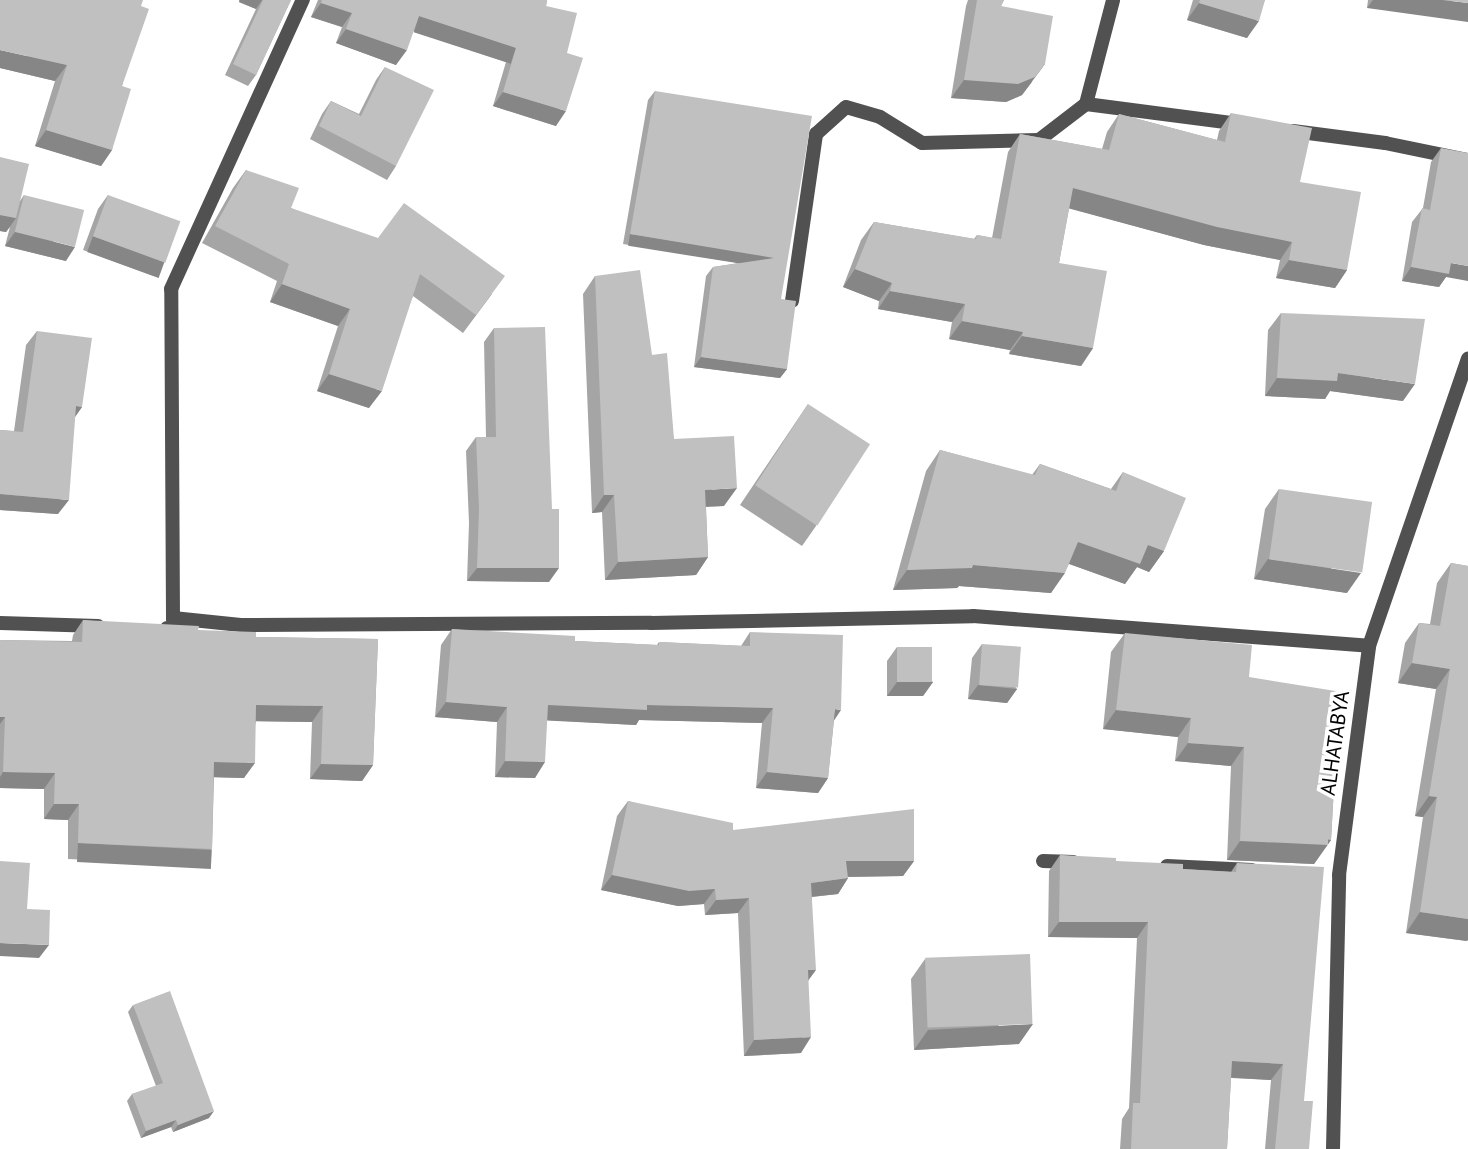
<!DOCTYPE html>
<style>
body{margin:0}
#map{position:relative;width:1468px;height:1149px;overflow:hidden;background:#fff;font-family:"PT Sans",sans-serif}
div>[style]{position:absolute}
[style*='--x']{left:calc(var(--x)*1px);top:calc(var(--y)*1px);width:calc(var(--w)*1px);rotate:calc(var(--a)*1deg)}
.service>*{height:14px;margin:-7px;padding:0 7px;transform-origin:7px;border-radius:7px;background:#515151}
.minor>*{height:14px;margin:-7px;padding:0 7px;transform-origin:7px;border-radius:7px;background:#515151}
.wall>*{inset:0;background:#a5a5a5}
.shaded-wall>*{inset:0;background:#868686;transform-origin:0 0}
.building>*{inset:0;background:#c0c0c0;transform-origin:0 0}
span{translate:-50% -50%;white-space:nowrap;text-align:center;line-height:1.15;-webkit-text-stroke:7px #fff;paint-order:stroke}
.street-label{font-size:21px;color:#000}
</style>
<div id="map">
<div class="service">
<i style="--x:1086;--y:104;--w:156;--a:7.4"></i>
<i style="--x:1293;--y:131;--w:93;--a:7.4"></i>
<i style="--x:1385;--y:143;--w:85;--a:11.6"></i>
<i style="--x:792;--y:301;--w:169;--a:-81.8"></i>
<i style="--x:816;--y:134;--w:40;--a:-42"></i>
<i style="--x:846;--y:107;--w:35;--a:16"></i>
<i style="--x:880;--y:117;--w:49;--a:31.8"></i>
<i style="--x:922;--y:143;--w:117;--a:-1.5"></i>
<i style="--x:1039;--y:140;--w:59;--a:-37.5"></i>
<i style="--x:1086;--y:104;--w:107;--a:-75.4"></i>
<i style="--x:1043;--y:861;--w:30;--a:2"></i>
<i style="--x:1167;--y:866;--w:85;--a:2.7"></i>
</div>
<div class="minor">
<i style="--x:173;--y:618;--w:329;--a:-90.3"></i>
<i style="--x:171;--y:289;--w:318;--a:-65.5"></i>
<i style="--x:0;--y:623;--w:98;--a:1.8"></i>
<i style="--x:167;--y:628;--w:13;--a:0"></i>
<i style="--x:180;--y:628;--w:12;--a:-125"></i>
<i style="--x:173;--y:618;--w:68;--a:5.9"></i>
<i style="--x:241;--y:625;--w:410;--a:-0.3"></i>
<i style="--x:651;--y:623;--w:322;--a:-1.2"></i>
<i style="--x:973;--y:616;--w:397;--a:4.3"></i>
<i style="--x:1333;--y:1149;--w:274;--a:-88.7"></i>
<i style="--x:1339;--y:875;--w:231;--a:-82.5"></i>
<i style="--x:1369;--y:646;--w:304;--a:-71"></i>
</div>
<div class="wall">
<i style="clip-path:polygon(239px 0,291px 0,256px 75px,248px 86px,225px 75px,256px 9px,239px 2px)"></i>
<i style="clip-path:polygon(318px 0,547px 0,546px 6px,567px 53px,556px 126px,493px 106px,506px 62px,413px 31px,396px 65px,336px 43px,342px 27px,311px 17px)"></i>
<i style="clip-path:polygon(968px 0,1004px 0,1001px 6px,1032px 82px,1022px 95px,1006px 102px,951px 98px,966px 6px)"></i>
<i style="clip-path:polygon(1193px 0,1265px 0,1247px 38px,1187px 20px)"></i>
<i style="clip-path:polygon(1368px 0,1468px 0,1367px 8px)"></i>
<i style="clip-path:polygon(141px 6px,122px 86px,112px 150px,101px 166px,35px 146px,55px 81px,0 68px)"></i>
<i style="clip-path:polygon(385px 67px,396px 166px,387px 180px,310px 139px,322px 114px,331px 101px,359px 114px,376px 80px)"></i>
<i style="clip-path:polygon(655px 91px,781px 299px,787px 369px,780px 378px,694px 367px,706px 276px,713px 267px,739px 263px,623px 244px,648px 100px)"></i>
<i style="clip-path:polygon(1231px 113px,1300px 182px,1347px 270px,1335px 288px,1276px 278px,1280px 260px,1204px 245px,1069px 208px,1059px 263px,1093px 348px,1081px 366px,1009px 354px,1010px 350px,949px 339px,952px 322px,878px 309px,879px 301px,843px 287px,861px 240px,874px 222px,974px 239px,977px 235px,992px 238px,1008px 152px,1020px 134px,1102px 149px,1107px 132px,1119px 114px,1217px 140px,1219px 131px)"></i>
<i style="clip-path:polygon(1441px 148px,1446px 277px,1439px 287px,1402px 281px,1412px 222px,1423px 208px,1431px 162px)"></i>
<i style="clip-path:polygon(0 157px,20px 201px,24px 195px,66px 261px,5px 246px,10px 227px,6px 232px,0 231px)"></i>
<i style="clip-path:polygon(246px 170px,291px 208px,492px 294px,463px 333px,413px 296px,369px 408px,317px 391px,338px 326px,270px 302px,277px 281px,202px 243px,233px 188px)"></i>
<i style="clip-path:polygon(108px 195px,164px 262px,154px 276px,83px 250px,98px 209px)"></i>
<i style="clip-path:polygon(595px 276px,652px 355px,674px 439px,724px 506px,706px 507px,708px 557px,696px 575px,605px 580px,602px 512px,592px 513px,583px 294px)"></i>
<i style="clip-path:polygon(1281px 313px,1403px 401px,1330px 391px,1325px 399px,1265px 396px,1268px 330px)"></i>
<i style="clip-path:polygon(494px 328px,549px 582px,467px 581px,469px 523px,466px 451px,476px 437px,486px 437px,484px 342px)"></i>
<i style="clip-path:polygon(37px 331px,82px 407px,75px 417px,58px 514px,0 510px,0 430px,14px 431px,26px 345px)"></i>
<i style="clip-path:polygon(808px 404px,816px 526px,802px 546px,740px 505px)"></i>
<i style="clip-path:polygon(940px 450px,1032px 475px,1040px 464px,1111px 489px,1123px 472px,1164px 551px,1149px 572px,1137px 567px,1125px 584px,1069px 564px,1051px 593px,959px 586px,957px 588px,893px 590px,926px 471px)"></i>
<i style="clip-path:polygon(1279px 489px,1347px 593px,1254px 579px,1265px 509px)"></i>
<i style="clip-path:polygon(1451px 563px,1468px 566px,1467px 941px,1406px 933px,1423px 817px,1415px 816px,1436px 689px,1398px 683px,1405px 643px,1419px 623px,1430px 624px,1437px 583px)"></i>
<i style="clip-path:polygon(83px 620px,256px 637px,378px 639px,373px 765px,362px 781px,310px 779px,312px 722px,256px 721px,244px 778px,214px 777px,212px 849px,201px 865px,68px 859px,68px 820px,44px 819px,44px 789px,0 788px,0 640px,72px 641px,73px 635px)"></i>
<i style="clip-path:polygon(452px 629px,575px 641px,657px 645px,659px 642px,741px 646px,750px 632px,834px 720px,828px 778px,818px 793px,756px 788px,762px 723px,639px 720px,636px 725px,547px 720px,535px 778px,495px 777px,497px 722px,435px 717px,441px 645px)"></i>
<i style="clip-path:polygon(1125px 633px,1249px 677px,1335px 770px,1331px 840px,1314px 864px,1227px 860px,1231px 766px,1175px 761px,1178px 737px,1103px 729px,1111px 652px)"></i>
<i style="clip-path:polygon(982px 644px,1017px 689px,1007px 703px,968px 699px,972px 658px)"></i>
<i style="clip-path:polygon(897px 647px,933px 682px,923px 696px,887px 696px,887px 661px)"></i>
<i style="clip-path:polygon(628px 801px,733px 830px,914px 861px,903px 876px,848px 877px,848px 878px,838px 894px,812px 897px,808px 980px,801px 1053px,744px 1056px,738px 913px,705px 915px,704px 904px,678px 906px,601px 890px,617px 816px)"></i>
<i style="clip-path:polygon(1060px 855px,1183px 869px,1231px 872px,1237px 863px,1304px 1101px,1309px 1149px,1265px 1149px,1271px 1080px,1231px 1078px,1227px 1149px,1120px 1149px,1122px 1119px,1129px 1108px,1137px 938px,1048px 937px,1049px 871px)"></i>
<i style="clip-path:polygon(925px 959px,1019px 1044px,914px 1050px,911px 979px)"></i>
<i style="clip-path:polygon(133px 1005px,209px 1118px,173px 1132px,171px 1127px,141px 1138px,127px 1101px,132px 1094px,156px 1086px,128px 1012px)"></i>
</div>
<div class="shaded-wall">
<i style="clip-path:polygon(240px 0,262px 0,256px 9px,239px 2px)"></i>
<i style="clip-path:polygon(1373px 0,1443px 0,1468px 3px,1468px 22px,1367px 8px)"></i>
<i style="clip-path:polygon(321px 3px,352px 13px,342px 27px,311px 17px)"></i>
<i style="clip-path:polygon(1199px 3px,1259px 21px,1247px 38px,1187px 20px)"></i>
<i style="left:419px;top:16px;width:102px;height:17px;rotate:18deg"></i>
<i style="clip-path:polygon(346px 29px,407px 50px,396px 65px,336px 43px)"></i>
<i style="clip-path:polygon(0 50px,67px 65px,55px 81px,0 68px)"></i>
<i style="clip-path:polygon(1045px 64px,1022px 95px,1006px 102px,951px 98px,964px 80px)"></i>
<i style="clip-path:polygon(503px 92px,566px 111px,556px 126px,493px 106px)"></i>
<i style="clip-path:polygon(46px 130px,112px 150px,101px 166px,35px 146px)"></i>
<i style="clip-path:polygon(1073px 188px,1292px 242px,1280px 260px,1204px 245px,1060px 206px)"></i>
<i style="clip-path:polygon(0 215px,16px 218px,6px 232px,0 231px)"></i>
<i style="clip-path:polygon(15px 232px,75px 247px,66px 261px,5px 246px)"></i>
<i style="left:630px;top:234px;width:146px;height:12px;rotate:9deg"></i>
<i style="left:93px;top:236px;width:76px;height:17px;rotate:20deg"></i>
<i style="clip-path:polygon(1289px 260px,1347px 270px,1335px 288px,1276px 278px)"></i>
<i style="clip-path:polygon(1451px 263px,1468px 266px,1468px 281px,1446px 277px,1439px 287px,1402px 281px,1411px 267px)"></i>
<i style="clip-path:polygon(855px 269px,892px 283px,879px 301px,843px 287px)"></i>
<i style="clip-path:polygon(282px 284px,350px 309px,338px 326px,270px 302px)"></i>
<i style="clip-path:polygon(890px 291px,965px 304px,952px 322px,878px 309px)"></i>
<i style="clip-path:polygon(962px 321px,1023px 332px,1010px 350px,949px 339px)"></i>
<i style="clip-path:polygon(1022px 336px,1093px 348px,1081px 366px,1009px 354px)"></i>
<i style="clip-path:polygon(701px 357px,787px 369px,780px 378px,694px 367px)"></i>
<i style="clip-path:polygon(1338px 373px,1415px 384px,1403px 401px,1330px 391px,1325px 399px,1265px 396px,1277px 378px)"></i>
<i style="clip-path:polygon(329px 374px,382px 391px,369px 408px,317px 391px)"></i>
<i style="clip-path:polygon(76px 406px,82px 407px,72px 421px)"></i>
<i style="clip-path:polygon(737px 488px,724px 506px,693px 507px,705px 490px)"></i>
<i style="clip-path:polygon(0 494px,69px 500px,58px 514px,0 510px)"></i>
<i style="clip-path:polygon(604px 495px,614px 495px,602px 512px,592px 513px)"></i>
<i style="clip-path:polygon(1078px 542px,1148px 545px,1164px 551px,1149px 572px,1137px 567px,1125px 584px,1064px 562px)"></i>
<i style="clip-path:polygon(708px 557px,696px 575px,605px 580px,618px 562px)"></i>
<i style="clip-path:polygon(1268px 559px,1361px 573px,1347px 593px,1254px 579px)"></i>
<i style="clip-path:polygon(973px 565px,1065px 573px,1051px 593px,959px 586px,957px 588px,893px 590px,907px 570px)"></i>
<i style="clip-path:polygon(477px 568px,559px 568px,549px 582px,467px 581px)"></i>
<i style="clip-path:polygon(1412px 663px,1450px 669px,1436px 689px,1398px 683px)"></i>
<i style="clip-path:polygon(897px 682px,933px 682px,923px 696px,887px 696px)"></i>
<i style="clip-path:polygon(978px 685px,1017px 689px,1007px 703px,968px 699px)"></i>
<i style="clip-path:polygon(446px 702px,507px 707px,497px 722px,435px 717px)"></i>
<i style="clip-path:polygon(256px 705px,323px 706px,312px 722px,245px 721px)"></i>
<i style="clip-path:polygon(548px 705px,647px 705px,773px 708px,762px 723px,639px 720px,636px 725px,537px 720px)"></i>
<i style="clip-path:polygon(835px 709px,841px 710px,831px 725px)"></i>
<i style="clip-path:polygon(1116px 710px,1191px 718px,1178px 737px,1103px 729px)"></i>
<i style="clip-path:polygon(0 717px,5px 717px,0 724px)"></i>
<i style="clip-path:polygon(1188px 743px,1244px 747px,1231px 766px,1175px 761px)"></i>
<i style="clip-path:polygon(505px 761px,545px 762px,535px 778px,495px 777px)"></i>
<i style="clip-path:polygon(214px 762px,255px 763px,244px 778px,204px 777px)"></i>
<i style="clip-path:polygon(321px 764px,373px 765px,362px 781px,310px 779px)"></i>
<i style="clip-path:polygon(3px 772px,55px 773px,44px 789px,0 788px,0 777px)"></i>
<i style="clip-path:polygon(767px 772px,828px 778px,818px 793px,756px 788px)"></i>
<i style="clip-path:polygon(1429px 796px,1437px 797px,1423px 817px,1415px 816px)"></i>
<i style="clip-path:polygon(54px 804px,79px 804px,68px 820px,44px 819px)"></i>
<i style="clip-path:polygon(1331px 840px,1314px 864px,1227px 860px,1240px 841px)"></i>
<i style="left:78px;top:843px;width:134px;height:19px;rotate:3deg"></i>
<i style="clip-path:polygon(846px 861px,914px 861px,903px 876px,836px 877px)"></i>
<i style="clip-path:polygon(612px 875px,715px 889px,704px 904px,678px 906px,601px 890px)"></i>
<i style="clip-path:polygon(848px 878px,838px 894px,800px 898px,811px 883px)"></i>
<i style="clip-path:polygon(749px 898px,738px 913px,705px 915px,716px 900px)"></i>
<i style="clip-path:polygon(1420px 912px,1468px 919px,1468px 940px,1467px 941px,1406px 933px)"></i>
<i style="clip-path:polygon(1059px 922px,1148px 922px,1137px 938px,1048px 937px)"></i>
<i style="clip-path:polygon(0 943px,49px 945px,39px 958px,0 956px)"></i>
<i style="clip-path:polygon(808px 970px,816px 970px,805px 985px)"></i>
<i style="clip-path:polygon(1033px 1024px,1019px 1044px,914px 1050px,928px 1030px)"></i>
<i style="clip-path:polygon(811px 1037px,801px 1053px,744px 1056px,754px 1040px)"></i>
<i style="clip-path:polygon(1232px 1061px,1283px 1064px,1271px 1080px,1221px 1077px)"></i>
<i style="clip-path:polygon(214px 1111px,209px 1118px,173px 1132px,178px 1125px)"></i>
<i style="clip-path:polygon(176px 1120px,171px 1127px,141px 1138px,146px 1131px)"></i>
</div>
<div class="building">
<i style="clip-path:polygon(0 0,143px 0,141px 6px,149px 9px,122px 86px,131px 89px,112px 150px,46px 130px,67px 65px,0 50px)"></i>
<i style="clip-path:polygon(263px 0,291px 0,256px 75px,233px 64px)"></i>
<i style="clip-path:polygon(322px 0,547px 0,546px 6px,577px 13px,567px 53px,583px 58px,566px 111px,503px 92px,516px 48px,419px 16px,407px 50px,346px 29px,352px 13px,321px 3px)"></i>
<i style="clip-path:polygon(977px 0,1004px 0,1001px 6px,1053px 16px,1045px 64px,1035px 77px,1018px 84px,964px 80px)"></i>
<i style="clip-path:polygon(1200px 0,1265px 0,1259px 21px,1199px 3px)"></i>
<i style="clip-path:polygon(1443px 0,1468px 0,1468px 3px)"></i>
<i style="clip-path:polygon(385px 67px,434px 90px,396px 166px,319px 126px,331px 101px,361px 116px)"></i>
<i style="clip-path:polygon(655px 91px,812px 116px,781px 299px,796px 301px,787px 369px,701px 357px,713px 267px,774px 258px,630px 234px)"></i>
<i style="clip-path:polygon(1231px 113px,1312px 128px,1300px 182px,1361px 192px,1347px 270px,1289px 260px,1292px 242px,1217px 227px,1073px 188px,1059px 263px,1107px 271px,1093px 348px,1022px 336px,1023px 332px,962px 321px,965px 304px,890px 291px,892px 283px,855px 269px,874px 222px,976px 239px,977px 235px,1001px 239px,1020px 134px,1109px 150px,1119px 114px,1225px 142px)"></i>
<i style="clip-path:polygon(1441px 148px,1468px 153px,1468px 266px,1451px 263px,1449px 274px,1411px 267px,1422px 208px,1430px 210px)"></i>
<i style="clip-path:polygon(0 157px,29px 164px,16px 218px,0 215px)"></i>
<i style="clip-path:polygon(246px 170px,299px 188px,291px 208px,378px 238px,404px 203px,505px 276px,476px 315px,420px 274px,382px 391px,329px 374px,350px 309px,282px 284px,289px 264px,215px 226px)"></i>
<i style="left:24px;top:195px;width:62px;height:38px;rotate:14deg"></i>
<i style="left:108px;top:195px;width:77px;height:44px;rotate:20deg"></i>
<i style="clip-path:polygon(640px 270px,652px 355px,667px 353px,674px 439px,734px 436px,737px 488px,705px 490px,708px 557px,618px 562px,614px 495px,604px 495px,595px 276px)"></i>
<i style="clip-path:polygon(1281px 313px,1425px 319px,1415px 384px,1338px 373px,1337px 381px,1277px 378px)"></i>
<i style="clip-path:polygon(545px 327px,552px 509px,559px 509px,559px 568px,477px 568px,479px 509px,476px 437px,496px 437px,494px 328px)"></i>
<i style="clip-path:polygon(37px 331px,92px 338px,82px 407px,76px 406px,69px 500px,0 494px,0 430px,23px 432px)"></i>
<i style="left:808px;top:404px;width:74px;height:97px;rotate:33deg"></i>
<i style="clip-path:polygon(940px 450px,1035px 475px,1040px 464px,1116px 491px,1123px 472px,1186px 498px,1164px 551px,1148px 545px,1140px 564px,1078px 542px,1065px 573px,973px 565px,972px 568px,907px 570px)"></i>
<i style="left:1279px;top:489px;width:94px;height:71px;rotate:8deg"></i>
<i style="clip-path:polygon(1451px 563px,1468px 566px,1468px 919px,1420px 912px,1437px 797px,1429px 796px,1450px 669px,1412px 663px,1419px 623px,1440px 626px)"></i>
<i style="clip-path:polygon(83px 620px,199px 626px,198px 630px,256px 632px,256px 637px,378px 639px,373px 765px,321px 764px,323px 706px,256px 705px,255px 763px,214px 762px,212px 849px,78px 843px,79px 804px,54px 804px,55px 773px,3px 772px,5px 717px,0 717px,0 640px,82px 642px)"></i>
<i style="clip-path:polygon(452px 629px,575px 636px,575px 641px,659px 645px,659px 642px,750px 646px,750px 632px,843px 635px,841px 710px,835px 709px,828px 778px,767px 772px,773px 708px,647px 705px,647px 710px,548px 705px,545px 762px,505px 761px,507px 707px,446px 702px)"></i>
<i style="clip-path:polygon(1125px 633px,1252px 645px,1249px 677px,1348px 693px,1335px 770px,1331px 840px,1328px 839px,1328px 845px,1240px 841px,1244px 747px,1188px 743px,1191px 718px,1116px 710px)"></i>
<i style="left:982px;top:644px;width:39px;height:41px;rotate:4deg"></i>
<i style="left:897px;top:647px;width:35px;height:35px"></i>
<i style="clip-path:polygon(628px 801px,733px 823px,733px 830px,914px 809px,914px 861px,846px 861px,848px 878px,811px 883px,816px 970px,808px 970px,811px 1037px,754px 1040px,749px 898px,716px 900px,715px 889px,689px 891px,612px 875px)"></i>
<i style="clip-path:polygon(1060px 855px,1116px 858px,1116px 861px,1183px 864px,1183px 869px,1236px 872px,1237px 863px,1324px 867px,1304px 1101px,1313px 1101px,1309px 1149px,1275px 1149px,1283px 1064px,1232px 1061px,1227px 1149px,1131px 1149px,1133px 1103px,1140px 1103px,1148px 922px,1059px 922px)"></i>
<i style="clip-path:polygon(0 861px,30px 863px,27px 909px,50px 910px,49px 945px,0 943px)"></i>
<i style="left:1030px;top:954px;width:70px;height:105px;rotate:88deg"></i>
<i style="clip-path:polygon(170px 991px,214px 1111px,178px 1125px,176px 1120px,146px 1131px,132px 1094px,163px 1083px,133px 1005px)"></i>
</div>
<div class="street-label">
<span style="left:1335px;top:743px;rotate:-82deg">ALHATABYA</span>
</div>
</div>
